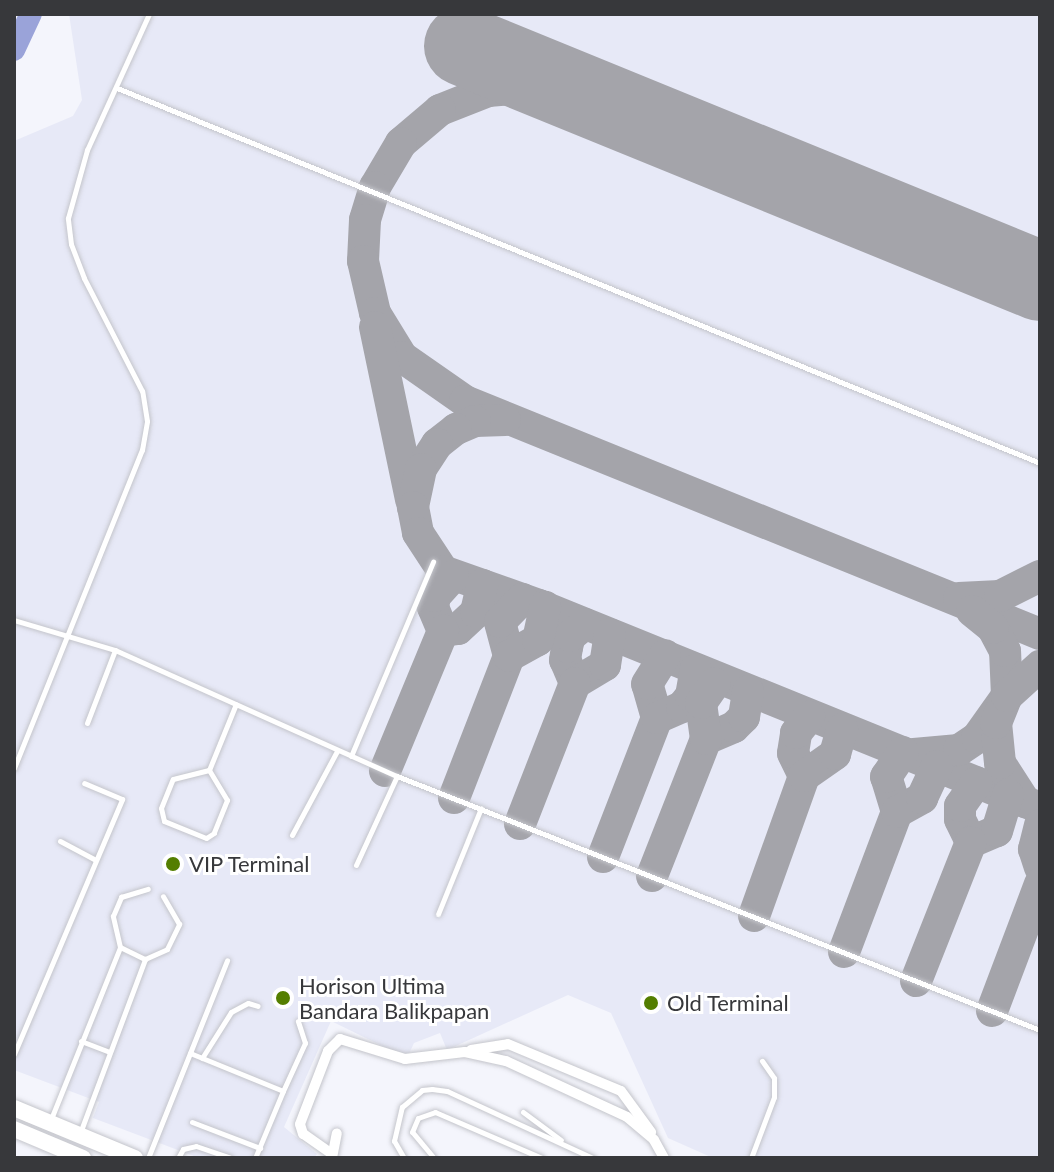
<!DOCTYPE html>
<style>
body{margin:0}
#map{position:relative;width:1054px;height:1172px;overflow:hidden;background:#f4f5fc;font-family:Lato,sans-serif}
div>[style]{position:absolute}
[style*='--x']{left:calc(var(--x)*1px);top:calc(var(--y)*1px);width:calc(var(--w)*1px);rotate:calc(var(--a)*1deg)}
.built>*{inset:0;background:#e7e9f7}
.river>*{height:22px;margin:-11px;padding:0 11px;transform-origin:11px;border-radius:11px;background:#9aa3d9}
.taxiway>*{height:32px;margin:-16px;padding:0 16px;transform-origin:16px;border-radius:16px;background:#a4a4aa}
.runway>*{height:80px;margin:-40px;padding:0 40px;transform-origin:40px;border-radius:40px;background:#a4a4aa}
.roads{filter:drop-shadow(0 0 2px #c4c5cb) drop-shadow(0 0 2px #c4c5cb)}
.service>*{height:5px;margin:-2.5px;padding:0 2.5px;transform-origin:2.5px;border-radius:2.5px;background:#fff}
.minor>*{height:10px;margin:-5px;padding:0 5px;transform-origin:5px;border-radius:5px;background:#fff}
.trunk>*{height:16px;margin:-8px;padding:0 8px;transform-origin:8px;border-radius:8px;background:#fff}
.dots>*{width:22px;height:22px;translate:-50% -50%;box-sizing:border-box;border:4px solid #fff;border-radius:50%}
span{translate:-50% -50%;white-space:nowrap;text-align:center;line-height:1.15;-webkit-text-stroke:6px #fff;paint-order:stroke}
.poi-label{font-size:22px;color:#37383b}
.left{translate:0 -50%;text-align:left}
.frame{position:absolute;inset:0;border:16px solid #37383b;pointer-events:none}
</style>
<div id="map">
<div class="built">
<i style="clip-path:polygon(69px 14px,1040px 14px,1040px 1158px,713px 1158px,668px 1138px,611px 1013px,568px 995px,447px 1050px,440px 1033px,414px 1043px,407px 1058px,331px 1021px,284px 1127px,317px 1154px,314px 1158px,199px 1158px,93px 1118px,99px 1102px,14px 1070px,14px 141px,73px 116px,82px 100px)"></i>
</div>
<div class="river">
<i style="--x:14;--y:50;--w:40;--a:-65"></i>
</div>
<div class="taxiway">
<i style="--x:610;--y:106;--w:73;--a:-165"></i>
<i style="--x:539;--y:87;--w:51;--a:175.5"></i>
<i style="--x:488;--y:91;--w:52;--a:158.4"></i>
<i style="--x:440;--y:110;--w:51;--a:139.8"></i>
<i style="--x:401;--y:143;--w:51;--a:120.6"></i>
<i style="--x:375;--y:187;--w:34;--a:107"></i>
<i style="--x:365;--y:220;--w:41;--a:92.8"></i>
<i style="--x:363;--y:261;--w:53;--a:77"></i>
<i style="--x:375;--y:313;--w:52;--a:58.5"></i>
<i style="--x:402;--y:357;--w:77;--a:34.9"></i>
<i style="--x:465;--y:401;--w:620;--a:22.06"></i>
<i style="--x:375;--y:327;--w:177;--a:78.2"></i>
<i style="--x:505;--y:420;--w:30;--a:178"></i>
<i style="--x:475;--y:421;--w:21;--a:157"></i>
<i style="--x:456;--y:429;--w:24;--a:142"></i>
<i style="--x:437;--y:444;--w:30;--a:123"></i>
<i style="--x:421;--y:469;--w:39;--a:102"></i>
<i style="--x:413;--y:507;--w:26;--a:79"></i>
<i style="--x:418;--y:533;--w:45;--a:56.7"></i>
<i style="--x:443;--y:571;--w:102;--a:19.5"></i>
<i style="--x:539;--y:605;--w:541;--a:22.06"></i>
<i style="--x:959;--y:598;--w:41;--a:-2.8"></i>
<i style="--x:1000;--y:596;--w:45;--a:-26.6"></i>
<i style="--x:443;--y:631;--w:15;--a:-8"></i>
<i style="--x:458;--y:629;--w:25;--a:-43"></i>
<i style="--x:476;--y:612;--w:28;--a:-77"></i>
<i style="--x:443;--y:631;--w:26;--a:-113"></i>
<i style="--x:433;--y:607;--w:11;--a:-80"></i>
<i style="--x:435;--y:596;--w:27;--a:-48"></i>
<i style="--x:509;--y:656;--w:35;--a:-105"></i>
<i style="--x:500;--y:622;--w:32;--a:-46"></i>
<i style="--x:575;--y:683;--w:25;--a:-113"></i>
<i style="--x:565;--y:660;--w:13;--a:-81"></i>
<i style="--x:567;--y:647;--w:11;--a:-75"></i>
<i style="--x:570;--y:636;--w:19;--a:-39"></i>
<i style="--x:575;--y:683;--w:35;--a:-31"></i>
<i style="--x:605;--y:665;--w:31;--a:-81"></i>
<i style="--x:657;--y:718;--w:35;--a:-106"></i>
<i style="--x:647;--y:684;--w:34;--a:-58"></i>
<i style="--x:706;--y:739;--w:30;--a:-23"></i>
<i style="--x:734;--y:727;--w:14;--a:-45"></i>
<i style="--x:744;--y:717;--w:26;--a:-81"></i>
<i style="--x:914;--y:754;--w:45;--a:-5.1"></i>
<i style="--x:959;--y:750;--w:22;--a:-34"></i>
<i style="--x:977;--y:738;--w:52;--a:-54.5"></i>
<i style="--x:1007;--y:696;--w:45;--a:-92.5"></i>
<i style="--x:1005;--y:651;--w:26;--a:-118"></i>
<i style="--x:993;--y:628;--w:27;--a:-141"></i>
<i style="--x:385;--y:771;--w:152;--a:-67.5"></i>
<i style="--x:804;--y:776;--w:25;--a:-116"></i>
<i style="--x:793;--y:753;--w:20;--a:-81"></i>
<i style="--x:796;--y:733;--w:21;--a:-51"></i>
<i style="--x:454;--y:798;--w:152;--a:-68.8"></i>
<i style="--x:509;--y:656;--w:33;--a:-29"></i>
<i style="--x:538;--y:640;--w:34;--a:-78"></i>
<i style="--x:1025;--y:802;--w:46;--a:-122.7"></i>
<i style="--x:1000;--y:763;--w:40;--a:-95.7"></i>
<i style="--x:996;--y:723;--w:29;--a:-68"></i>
<i style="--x:1007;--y:696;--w:45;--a:-42.3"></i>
<i style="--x:897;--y:812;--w:37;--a:-107"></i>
<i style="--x:886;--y:777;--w:30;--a:-56"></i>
<i style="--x:520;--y:824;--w:151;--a:-68.7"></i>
<i style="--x:1040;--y:825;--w:25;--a:104"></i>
<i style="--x:1034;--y:849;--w:19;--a:72"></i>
<i style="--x:971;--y:842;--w:25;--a:-116"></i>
<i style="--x:960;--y:819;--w:13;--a:-90"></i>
<i style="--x:960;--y:806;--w:29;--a:-55"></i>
<i style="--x:971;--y:842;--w:28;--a:-23"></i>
<i style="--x:997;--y:831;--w:38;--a:-73"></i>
<i style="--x:603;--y:857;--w:149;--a:-68.8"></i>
<i style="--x:657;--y:718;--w:27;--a:-24"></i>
<i style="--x:682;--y:707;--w:14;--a:-51"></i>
<i style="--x:691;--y:696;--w:27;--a:-80"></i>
<i style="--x:652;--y:876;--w:147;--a:-68.5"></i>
<i style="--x:706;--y:739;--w:36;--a:-98"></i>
<i style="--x:701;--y:703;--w:24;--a:-55"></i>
<i style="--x:754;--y:916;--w:149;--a:-70.3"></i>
<i style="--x:804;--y:776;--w:38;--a:-35"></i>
<i style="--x:835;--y:754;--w:26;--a:-74"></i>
<i style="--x:844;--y:952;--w:150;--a:-69.3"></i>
<i style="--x:897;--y:812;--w:29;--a:-29"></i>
<i style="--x:922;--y:798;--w:35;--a:-65"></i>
<i style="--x:916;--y:981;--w:149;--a:-68.4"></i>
<i style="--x:992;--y:1011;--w:136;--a:-69.3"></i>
</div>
<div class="runway">
<i style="--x:464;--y:46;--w:622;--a:22.19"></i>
</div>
<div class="roads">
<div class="service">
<i style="--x:117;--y:88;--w:996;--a:22.11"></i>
<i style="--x:14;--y:620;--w:105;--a:16.5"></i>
<i style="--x:115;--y:650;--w:309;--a:24.1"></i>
<i style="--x:397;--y:776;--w:691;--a:21.56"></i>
<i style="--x:87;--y:723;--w:78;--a:-69"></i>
<i style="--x:351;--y:756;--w:211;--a:-67.1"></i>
<i style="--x:14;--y:768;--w:343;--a:-68.1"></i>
<i style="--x:142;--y:450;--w:29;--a:-80"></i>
<i style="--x:147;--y:421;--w:30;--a:-99"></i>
<i style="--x:142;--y:391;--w:127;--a:-117.2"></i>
<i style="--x:84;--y:278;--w:36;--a:-111"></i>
<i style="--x:71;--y:244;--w:26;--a:-97"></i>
<i style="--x:68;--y:218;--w:71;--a:-74.4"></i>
<i style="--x:87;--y:150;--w:149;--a:-65.5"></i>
<i style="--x:209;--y:770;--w:35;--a:59"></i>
<i style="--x:227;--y:800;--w:35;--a:112"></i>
<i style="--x:214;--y:833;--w:9;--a:148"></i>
<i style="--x:206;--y:838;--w:45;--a:-158"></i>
<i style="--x:164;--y:821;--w:13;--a:-103"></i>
<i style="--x:161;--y:808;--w:31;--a:-68"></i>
<i style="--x:173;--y:779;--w:37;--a:-14"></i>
<i style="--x:209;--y:770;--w:71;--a:-67.8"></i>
<i style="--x:292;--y:835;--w:95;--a:-61.8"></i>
<i style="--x:60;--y:841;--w:40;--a:28"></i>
<i style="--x:356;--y:865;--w:98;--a:-65.3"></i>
<i style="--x:438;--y:914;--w:114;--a:-67.9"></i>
<i style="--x:120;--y:947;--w:28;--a:26"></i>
<i style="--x:81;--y:1041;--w:30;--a:21"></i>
<i style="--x:190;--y:1053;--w:100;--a:22.2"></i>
<i style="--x:283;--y:1091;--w:73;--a:112.7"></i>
<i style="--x:14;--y:1054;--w:277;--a:-67"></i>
<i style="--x:122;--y:799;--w:41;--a:-157.2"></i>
<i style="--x:202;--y:1058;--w:54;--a:-57.8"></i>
<i style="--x:231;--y:1012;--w:19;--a:-28"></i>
<i style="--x:248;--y:1003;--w:10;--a:17"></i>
<i style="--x:283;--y:1091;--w:53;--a:-65.4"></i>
<i style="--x:305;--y:1043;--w:23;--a:-108"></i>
<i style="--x:523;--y:1112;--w:47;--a:36.4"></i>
<i style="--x:51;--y:1119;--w:185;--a:-68.1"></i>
<i style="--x:120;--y:947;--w:32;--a:-103"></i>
<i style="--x:113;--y:916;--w:21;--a:-67"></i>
<i style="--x:121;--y:897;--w:28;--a:-17"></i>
<i style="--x:192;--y:1122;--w:73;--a:20.9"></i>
<i style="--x:80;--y:1133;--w:186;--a:-69.5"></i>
<i style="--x:145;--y:959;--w:24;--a:-24"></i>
<i style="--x:167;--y:949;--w:28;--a:-64"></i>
<i style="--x:179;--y:924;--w:32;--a:-120"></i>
<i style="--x:148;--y:1158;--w:213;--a:-68.2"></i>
<i style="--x:178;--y:1158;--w:10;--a:-61"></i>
<i style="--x:183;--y:1149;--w:13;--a:-13"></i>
<i style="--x:196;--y:1146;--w:36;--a:19"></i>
<i style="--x:404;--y:1158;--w:20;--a:-120"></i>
<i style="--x:394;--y:1141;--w:35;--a:-77"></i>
<i style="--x:402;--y:1107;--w:26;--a:-40"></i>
<i style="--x:422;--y:1090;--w:10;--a:-6"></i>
<i style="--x:432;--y:1089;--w:15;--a:8"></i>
<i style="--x:447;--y:1091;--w:161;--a:24.7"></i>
<i style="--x:434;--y:1158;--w:34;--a:-130"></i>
<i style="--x:412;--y:1132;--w:15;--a:-67"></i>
<i style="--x:418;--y:1118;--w:18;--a:-19"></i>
<i style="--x:435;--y:1112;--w:116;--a:23.3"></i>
<i style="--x:751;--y:1158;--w:65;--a:-69.3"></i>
<i style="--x:774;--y:1097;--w:19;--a:-90"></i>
<i style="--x:774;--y:1078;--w:21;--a:-125"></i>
</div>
<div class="minor">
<i style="--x:471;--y:1050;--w:37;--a:-9"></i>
<i style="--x:508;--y:1044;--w:122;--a:22.6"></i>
<i style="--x:621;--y:1091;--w:51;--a:53.8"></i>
<i style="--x:332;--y:1154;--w:35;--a:-145"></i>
<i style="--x:303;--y:1134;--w:10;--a:-107"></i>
<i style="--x:300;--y:1124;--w:78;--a:-69"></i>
<i style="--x:328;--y:1051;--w:17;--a:-45"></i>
<i style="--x:340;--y:1039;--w:68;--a:17.1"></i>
<i style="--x:405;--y:1059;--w:60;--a:-6.7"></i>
<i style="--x:465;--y:1052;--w:42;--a:12.4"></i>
<i style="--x:506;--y:1061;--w:133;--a:24.8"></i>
<i style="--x:627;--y:1117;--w:35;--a:40"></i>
<i style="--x:654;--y:1140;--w:21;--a:61"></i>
<i style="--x:332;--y:1158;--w:25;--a:-79"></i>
</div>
<div class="trunk">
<i style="--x:14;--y:1108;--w:131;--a:22.5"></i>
<i style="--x:14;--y:1129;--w:75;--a:22.8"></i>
</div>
</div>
<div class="dots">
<i style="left:173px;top:864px;background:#547e00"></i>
<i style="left:283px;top:998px;background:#547e00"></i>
<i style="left:651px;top:1003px;background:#547e00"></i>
</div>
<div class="poi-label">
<span class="left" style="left:189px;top:864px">VIP Terminal</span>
<span class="left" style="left:299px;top:998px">Horison Ultima<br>Bandara Balikpapan</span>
<span class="left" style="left:667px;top:1003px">Old Terminal</span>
</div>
<div class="frame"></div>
</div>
